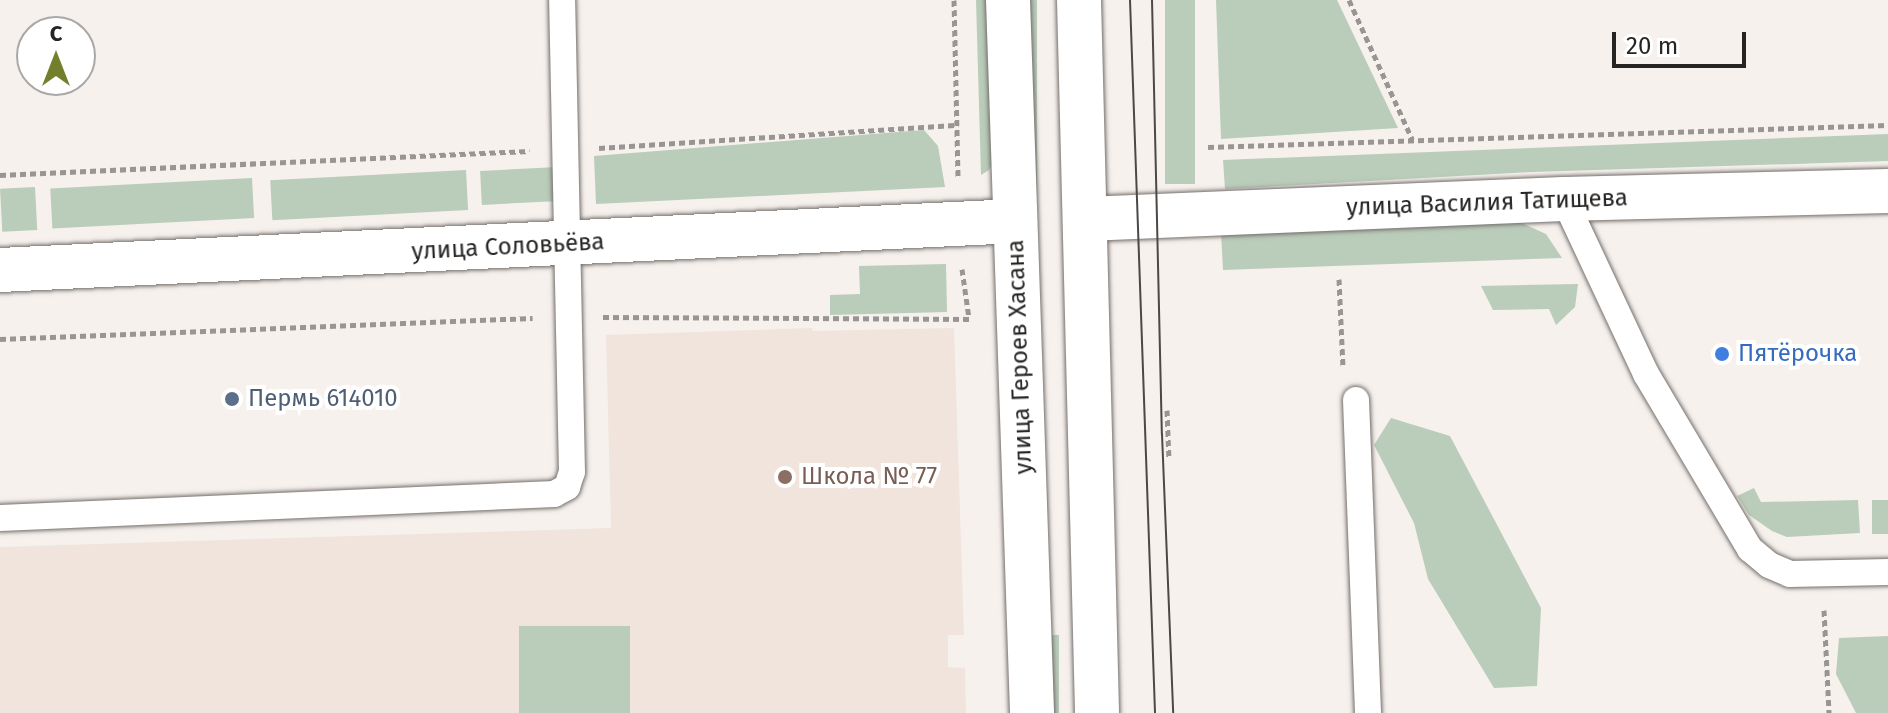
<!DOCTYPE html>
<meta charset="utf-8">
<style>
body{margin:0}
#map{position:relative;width:1888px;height:713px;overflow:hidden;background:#f6f1ed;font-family:"Fira Sans",sans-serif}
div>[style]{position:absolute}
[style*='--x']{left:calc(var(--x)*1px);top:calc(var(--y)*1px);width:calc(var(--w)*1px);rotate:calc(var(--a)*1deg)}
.built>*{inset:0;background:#f0e4dc}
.green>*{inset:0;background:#baccba;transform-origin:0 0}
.path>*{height:5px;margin-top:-2.5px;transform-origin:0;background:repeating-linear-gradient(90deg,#999592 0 6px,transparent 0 10px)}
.roads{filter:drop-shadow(0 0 2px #746f6c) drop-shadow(0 0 2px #746f6c)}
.lane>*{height:26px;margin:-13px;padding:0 13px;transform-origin:13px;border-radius:13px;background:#fff}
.street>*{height:44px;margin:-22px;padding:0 22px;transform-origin:22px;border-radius:22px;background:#fff}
.primary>*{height:44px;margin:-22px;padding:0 22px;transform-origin:22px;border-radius:22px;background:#fff}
.tram>*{height:2px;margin:-1px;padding:0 1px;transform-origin:1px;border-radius:1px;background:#4b4846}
.dots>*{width:22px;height:22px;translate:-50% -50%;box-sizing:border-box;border:4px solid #fff;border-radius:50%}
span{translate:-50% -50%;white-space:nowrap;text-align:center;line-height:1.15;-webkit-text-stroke:8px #fff;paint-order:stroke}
.street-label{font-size:24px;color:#272523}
.shop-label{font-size:24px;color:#366cbe}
.left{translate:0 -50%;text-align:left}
.service-label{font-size:24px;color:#4e5e75}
.education-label{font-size:24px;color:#785e54}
.north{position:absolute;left:16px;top:16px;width:80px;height:80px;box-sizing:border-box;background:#fff;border:2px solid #a9a8a7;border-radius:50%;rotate:0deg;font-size:22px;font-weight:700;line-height:32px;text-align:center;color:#272523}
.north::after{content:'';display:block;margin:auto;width:28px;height:36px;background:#747f2b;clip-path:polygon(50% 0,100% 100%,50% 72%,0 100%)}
.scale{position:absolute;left:1612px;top:32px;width:134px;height:36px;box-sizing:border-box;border:4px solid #272523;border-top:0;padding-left:10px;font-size:24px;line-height:28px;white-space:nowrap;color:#272523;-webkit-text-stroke:6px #fff;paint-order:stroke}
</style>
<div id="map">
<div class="built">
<i style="clip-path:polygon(812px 328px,813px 331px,954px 328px,964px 635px,948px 635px,948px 667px,965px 668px,966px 713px,0 713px,0 547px,611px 528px,606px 335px)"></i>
</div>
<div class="green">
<i style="clip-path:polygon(976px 0,995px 0,995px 158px,989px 170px,981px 175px)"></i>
<i style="left:1025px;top:0;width:12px;height:596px"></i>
<i style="left:1165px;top:0;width:30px;height:184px"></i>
<i style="clip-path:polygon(1216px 0,1337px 0,1398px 128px,1221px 139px)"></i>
<i style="clip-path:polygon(924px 130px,938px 146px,945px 187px,596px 204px,594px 156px)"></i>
<i style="clip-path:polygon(1888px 134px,1888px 161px,1531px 172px,1225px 189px,1223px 160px)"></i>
<i style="left:557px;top:167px;width:34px;height:77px;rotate:87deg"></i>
<i style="left:466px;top:170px;width:40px;height:196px;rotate:87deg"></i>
<i style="left:252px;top:178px;width:40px;height:202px;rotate:87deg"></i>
<i style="left:35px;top:187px;width:43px;height:35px;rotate:87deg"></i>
<i style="clip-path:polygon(1502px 222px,1522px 223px,1546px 234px,1562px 258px,1223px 270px,1221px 232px)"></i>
<i style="clip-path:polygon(946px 264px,947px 312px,830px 315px,830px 295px,860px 294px,859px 266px)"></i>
<i style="clip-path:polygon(1578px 284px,1575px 307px,1556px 325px,1549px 309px,1493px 310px,1481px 286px)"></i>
<i style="clip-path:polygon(1391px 418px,1450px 436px,1541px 608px,1537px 686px,1494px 688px,1428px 579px,1414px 523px,1374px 445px)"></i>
<i style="clip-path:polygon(1754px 488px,1761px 502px,1858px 500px,1860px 533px,1787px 537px,1772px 531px,1749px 515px,1737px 496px)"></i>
<i style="left:1872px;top:500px;width:16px;height:34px"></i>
<i style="left:519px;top:626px;width:111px;height:87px"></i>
<i style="left:1046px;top:635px;width:13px;height:78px"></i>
<i style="clip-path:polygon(1888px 636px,1888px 713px,1856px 713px,1836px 674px,1839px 638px)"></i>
</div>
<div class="path">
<i style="--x:954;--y:0;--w:179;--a:88.7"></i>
<i style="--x:1349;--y:0;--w:153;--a:65.6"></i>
<i style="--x:1208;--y:147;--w:680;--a:-1.85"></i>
<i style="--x:599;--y:148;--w:360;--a:-3.7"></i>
<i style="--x:0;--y:175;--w:530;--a:-2.6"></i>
<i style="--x:962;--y:269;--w:49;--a:81.9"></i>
<i style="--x:1339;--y:279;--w:87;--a:87.4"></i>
<i style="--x:603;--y:317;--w:367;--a:0.3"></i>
<i style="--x:0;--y:339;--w:533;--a:-2.26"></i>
<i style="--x:1167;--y:410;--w:49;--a:87.7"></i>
<i style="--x:1824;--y:610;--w:103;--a:87.2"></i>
</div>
<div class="roads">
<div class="lane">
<i style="--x:1564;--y:199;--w:193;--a:64.9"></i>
<i style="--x:1646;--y:374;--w:204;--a:59.3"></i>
<i style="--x:1750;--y:549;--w:25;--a:40"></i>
<i style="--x:1769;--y:565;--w:23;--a:23"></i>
<i style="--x:1790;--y:574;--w:98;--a:-1.2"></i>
<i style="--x:1356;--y:400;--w:313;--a:87.8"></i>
<i style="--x:0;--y:518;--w:555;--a:-2.48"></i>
<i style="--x:554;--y:494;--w:15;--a:-28"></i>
<i style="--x:567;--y:487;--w:16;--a:-72"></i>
<i style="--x:572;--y:472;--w:472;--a:-91.2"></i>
</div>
<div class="street">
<i style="--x:1086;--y:219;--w:478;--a:-2.4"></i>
<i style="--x:1564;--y:199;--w:324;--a:-1.4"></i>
<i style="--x:0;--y:270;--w:1016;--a:-2.76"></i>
</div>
<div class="primary">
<i style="--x:1008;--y:0;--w:713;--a:88.07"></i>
<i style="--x:1079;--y:0;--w:713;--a:88.55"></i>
</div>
</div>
<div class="tram">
<i style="--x:1130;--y:0;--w:713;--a:87.99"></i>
<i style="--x:1152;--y:0;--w:434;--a:88.7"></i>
<i style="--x:1162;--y:434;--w:279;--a:87.7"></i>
</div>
<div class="dots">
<i style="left:1722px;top:354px;background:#3f7fe0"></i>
<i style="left:232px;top:399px;background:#5c6f8a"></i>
<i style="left:785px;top:477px;background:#8d6e63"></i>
</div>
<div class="street-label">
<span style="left:1487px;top:203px;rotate:-2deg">улица Василия Татищева</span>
<span style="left:508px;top:247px;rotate:-3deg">улица Соловьёва</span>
<span style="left:1020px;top:357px;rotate:-92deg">улица Героев Хасана</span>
</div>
<div class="shop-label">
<span class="left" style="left:1738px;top:354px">Пятёрочка</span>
</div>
<div class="service-label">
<span class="left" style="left:248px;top:399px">Пермь 614010</span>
</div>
<div class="education-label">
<span class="left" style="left:801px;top:477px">Школа № 77</span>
</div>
<div class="north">С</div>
<div class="scale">20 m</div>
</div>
